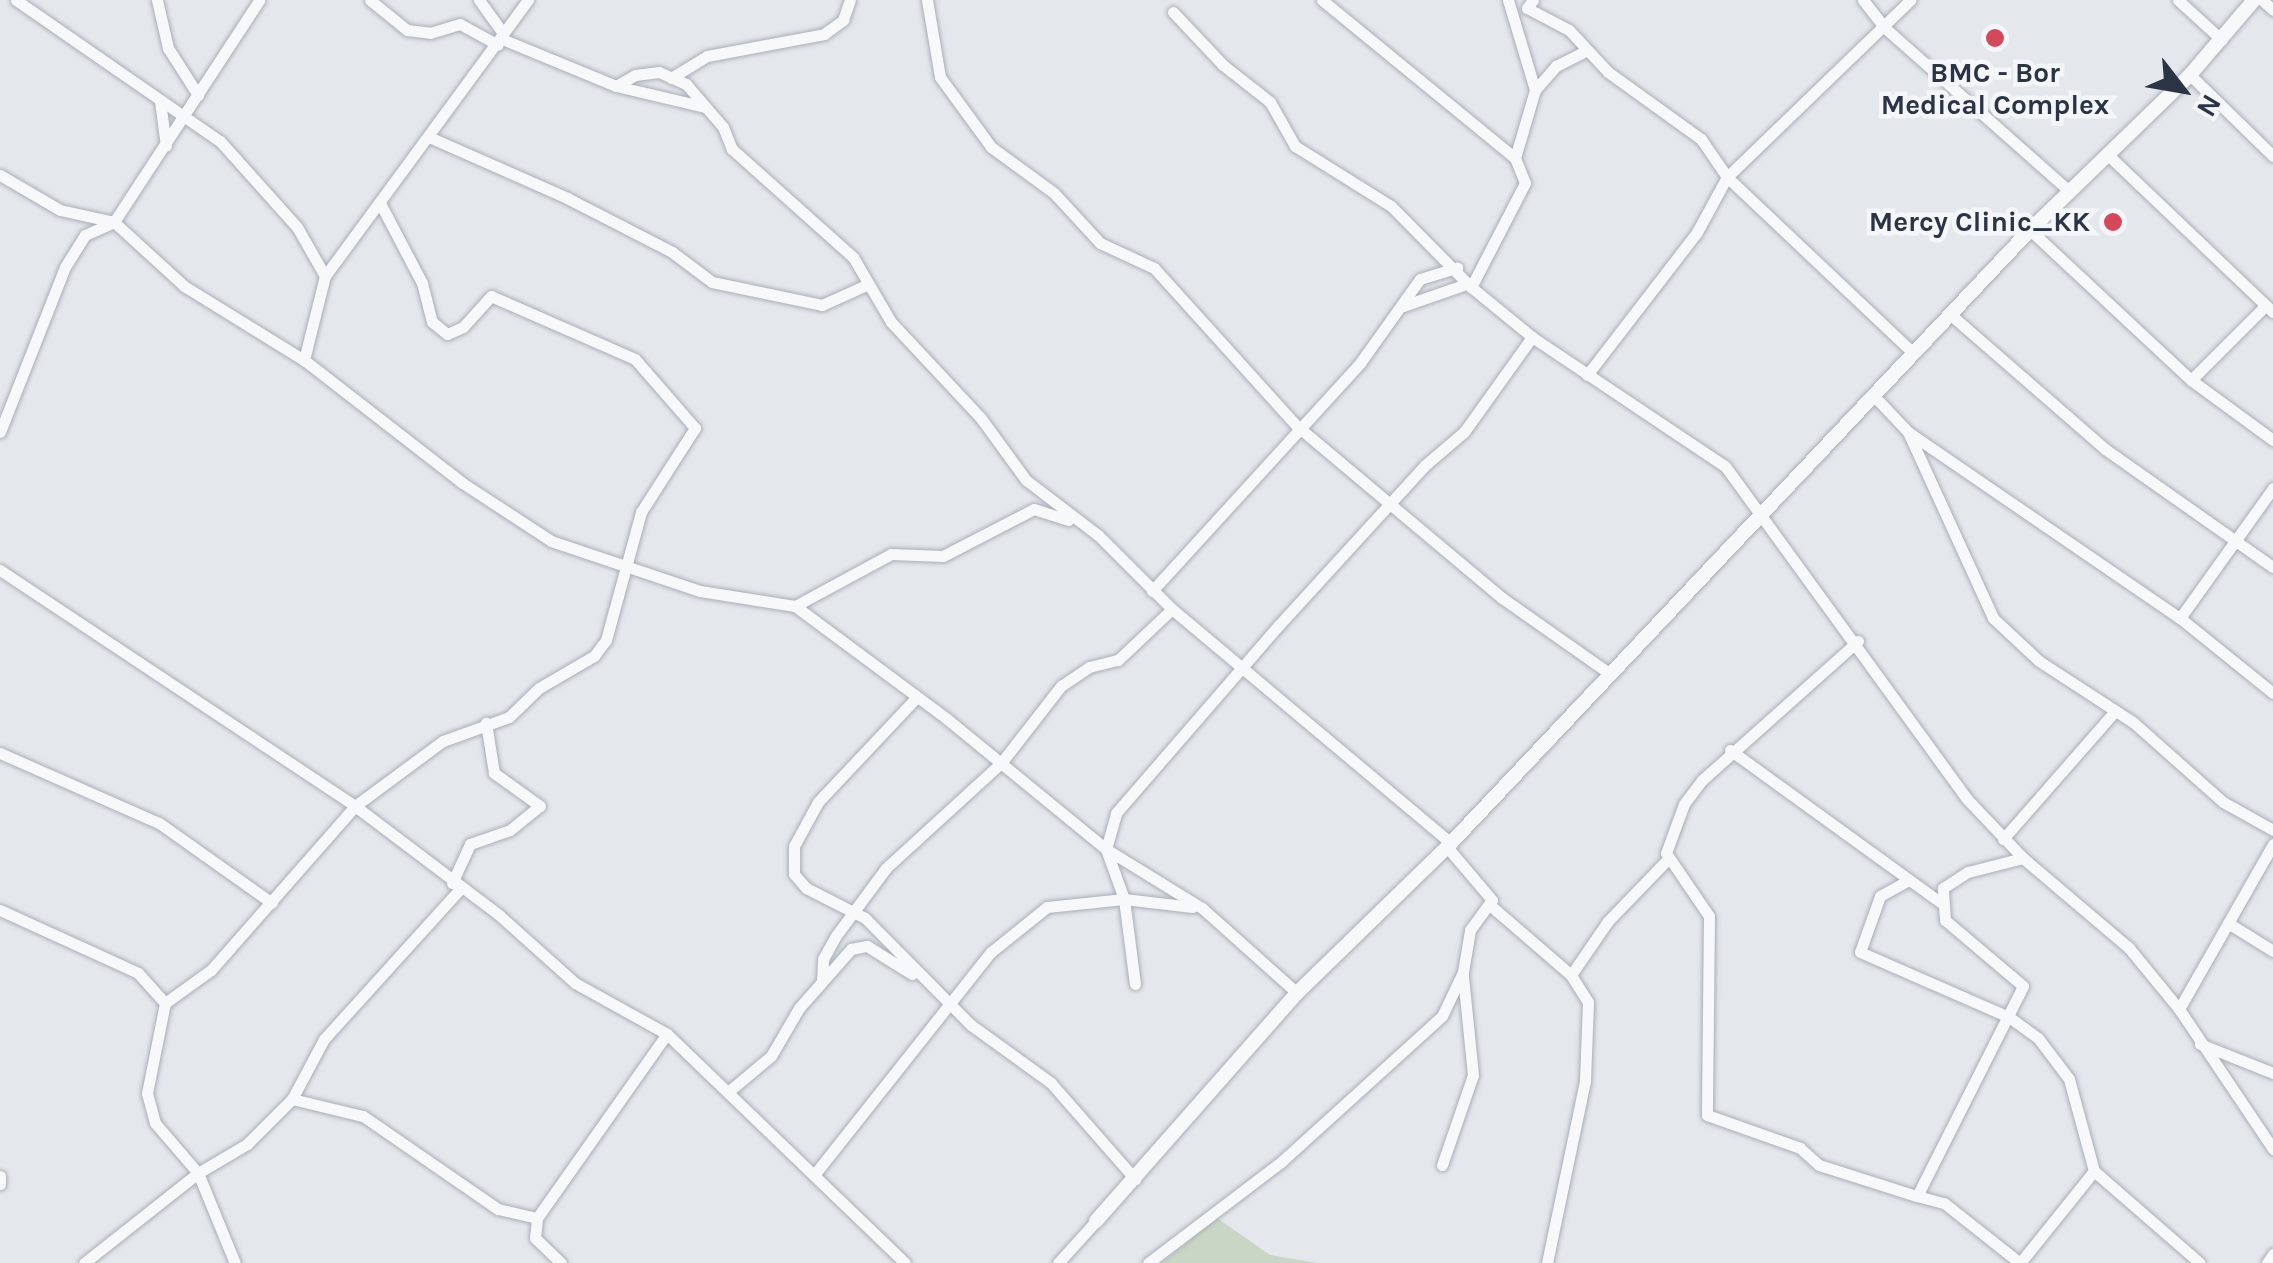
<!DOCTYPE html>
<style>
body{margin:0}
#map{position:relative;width:2273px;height:1263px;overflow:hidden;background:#e4e7ec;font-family:Karla,sans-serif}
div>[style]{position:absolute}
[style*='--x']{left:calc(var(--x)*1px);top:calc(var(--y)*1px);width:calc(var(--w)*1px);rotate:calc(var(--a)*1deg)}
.green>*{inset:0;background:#c9d6c5}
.roads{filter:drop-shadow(0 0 2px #a9aeb7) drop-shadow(0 0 2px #a9aeb7)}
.minor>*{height:11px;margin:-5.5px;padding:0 5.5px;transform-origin:5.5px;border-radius:5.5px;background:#f7f8fa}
.tertiary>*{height:14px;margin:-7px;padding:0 7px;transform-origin:7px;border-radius:7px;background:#f7f8fa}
.dots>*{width:28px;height:28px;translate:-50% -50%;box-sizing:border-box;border:5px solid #f4f6f9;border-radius:50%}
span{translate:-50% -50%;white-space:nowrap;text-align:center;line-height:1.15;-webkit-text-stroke:9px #f4f6f9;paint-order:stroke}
.poi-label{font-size:28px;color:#2b3445;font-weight:700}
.right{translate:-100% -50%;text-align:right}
.north{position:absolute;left:2133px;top:40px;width:100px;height:100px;-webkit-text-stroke:8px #f4f6f9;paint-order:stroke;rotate:121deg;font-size:28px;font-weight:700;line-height:40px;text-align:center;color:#2b3445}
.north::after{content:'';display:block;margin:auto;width:35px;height:45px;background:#2b3445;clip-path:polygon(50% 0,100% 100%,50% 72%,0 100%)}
</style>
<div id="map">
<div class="green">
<i style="clip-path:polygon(1217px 1218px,1270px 1255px,1317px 1263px,1162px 1263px)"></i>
</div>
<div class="roads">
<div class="minor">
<i style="--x:16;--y:0;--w:248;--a:34.7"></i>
<i style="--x:220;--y:141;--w:115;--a:48.2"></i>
<i style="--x:297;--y:227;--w:56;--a:60.3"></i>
<i style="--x:157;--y:0;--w:49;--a:77.1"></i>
<i style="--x:168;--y:48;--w:56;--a:57.4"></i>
<i style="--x:370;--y:0;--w:48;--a:39"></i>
<i style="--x:407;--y:30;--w:23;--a:7"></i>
<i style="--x:430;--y:33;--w:31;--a:-17"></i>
<i style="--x:460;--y:24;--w:43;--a:28.9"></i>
<i style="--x:479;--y:0;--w:37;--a:54"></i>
<i style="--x:927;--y:0;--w:78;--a:80.4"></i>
<i style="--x:940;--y:77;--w:87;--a:53.9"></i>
<i style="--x:991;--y:147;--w:78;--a:36.1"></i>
<i style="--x:1054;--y:193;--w:68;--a:47.4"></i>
<i style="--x:1100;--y:243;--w:60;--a:24.8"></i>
<i style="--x:1154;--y:268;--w:213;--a:47.9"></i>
<i style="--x:1297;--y:426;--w:268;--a:40"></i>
<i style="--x:1502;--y:598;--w:132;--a:35.1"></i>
<i style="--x:1322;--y:0;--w:249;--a:39.3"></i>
<i style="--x:1508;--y:0;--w:94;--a:73.3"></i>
<i style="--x:1535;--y:90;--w:71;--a:106.4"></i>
<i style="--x:1515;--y:158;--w:27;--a:68"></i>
<i style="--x:1525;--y:183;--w:117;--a:117.4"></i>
<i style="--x:1471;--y:287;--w:79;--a:39.3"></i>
<i style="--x:1532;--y:337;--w:232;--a:33.8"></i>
<i style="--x:1725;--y:466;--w:412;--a:54"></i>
<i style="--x:1967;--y:799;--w:81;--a:46.5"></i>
<i style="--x:2023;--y:858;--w:139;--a:40.3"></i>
<i style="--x:2129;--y:948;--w:79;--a:50.7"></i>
<i style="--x:2179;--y:1009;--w:169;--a:56.1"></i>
<i style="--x:1533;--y:0;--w:10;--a:127"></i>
<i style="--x:1527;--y:8;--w:47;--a:27.6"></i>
<i style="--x:1569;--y:30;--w:57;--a:47.1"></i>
<i style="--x:1608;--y:72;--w:115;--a:35.8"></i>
<i style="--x:1701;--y:139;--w:46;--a:55.6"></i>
<i style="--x:1727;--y:177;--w:257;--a:43.4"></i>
<i style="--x:1863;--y:0;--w:36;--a:52"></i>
<i style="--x:1885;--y:28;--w:246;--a:41.5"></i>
<i style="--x:2178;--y:0;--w:59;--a:42.3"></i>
<i style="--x:2262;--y:0;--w:15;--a:42"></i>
<i style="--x:1173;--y:12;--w:73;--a:46.7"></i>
<i style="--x:1223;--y:65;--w:60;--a:38.2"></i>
<i style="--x:1270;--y:102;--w:51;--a:60.4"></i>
<i style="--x:1295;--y:146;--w:113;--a:32"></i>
<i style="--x:1391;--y:206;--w:114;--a:45.4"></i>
<i style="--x:502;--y:39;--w:123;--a:22.4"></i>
<i style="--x:616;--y:86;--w:22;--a:-30"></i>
<i style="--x:635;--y:75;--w:24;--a:-7"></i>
<i style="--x:659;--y:72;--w:30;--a:24"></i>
<i style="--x:686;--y:84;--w:57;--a:49.3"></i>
<i style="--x:723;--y:127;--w:24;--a:68"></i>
<i style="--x:732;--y:149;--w:162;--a:41.8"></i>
<i style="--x:853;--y:257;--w:75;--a:59.7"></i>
<i style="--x:891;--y:322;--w:130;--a:46.9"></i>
<i style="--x:980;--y:417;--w:78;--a:53.9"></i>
<i style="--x:1026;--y:480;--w:91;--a:37.4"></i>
<i style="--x:1098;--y:535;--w:105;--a:45"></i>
<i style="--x:1172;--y:609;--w:364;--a:40"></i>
<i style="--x:2190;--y:75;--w:116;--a:44.3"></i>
<i style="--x:671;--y:78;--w:42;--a:-31.4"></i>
<i style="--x:707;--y:56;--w:119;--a:-10.6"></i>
<i style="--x:824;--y:34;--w:24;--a:-36"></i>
<i style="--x:843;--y:20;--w:21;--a:-71"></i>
<i style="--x:616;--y:86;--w:91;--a:13.3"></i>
<i style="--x:1535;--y:90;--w:32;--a:-49"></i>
<i style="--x:1556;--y:66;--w:35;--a:-27"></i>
<i style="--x:160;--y:101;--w:45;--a:82.4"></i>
<i style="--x:429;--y:137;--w:151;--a:23.8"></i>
<i style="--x:567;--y:198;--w:118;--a:27.2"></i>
<i style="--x:672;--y:252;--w:50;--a:36.9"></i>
<i style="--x:712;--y:282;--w:112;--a:11.8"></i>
<i style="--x:822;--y:305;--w:48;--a:-24.4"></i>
<i style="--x:2107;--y:154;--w:229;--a:43.6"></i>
<i style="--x:0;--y:175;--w:69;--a:30.3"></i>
<i style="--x:60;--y:210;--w:55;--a:12.5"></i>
<i style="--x:114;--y:222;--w:95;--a:42.4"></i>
<i style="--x:184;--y:286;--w:141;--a:31.7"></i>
<i style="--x:304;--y:360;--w:199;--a:37.8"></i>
<i style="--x:461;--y:482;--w:108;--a:33.2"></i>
<i style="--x:551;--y:541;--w:157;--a:18.6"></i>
<i style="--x:700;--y:591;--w:96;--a:9"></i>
<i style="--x:795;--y:606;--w:189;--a:36.6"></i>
<i style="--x:947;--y:719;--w:205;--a:39.3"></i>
<i style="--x:1106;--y:849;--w:113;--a:31.6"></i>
<i style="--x:1202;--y:908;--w:127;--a:41.8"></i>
<i style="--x:2030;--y:230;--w:220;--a:43"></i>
<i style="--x:2191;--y:380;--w:102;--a:36.2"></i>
<i style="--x:1403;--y:306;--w:67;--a:-19.2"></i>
<i style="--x:1951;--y:315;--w:204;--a:41"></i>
<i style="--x:2105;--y:449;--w:205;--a:35.1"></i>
<i style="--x:304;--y:360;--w:87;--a:-76"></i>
<i style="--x:325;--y:276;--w:343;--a:-53.7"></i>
<i style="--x:1587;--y:375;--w:180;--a:-52.4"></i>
<i style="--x:1697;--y:232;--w:63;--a:-61.4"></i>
<i style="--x:1727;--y:177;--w:255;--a:-44"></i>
<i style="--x:2191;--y:380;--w:106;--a:-45"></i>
<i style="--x:1874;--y:396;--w:50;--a:46.6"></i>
<i style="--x:1908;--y:432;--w:330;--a:34.4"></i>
<i style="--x:2180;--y:618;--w:119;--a:38.9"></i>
<i style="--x:0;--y:432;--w:177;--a:-68.5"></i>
<i style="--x:65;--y:267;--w:38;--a:-58"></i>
<i style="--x:85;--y:235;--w:32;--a:-24"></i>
<i style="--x:114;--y:222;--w:265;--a:-56.8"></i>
<i style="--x:1908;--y:432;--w:205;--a:65.4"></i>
<i style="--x:1993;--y:618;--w:63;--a:43.1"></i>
<i style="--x:2039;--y:661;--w:113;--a:33.1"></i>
<i style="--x:2134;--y:723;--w:119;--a:41.6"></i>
<i style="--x:2223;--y:802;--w:57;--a:29.2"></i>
<i style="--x:0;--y:570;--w:426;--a:33.6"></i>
<i style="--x:355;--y:806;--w:181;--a:37.1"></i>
<i style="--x:499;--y:915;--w:102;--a:41.8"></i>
<i style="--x:575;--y:983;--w:105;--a:29"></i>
<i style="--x:667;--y:1034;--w:330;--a:43.9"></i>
<i style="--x:1152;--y:591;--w:309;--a:-47.6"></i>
<i style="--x:1360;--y:363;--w:103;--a:-54.5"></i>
<i style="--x:1420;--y:279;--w:39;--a:-17"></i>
<i style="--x:795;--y:606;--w:109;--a:-28.4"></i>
<i style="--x:891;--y:554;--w:52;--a:2.2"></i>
<i style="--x:943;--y:556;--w:102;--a:-27.3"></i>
<i style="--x:1034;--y:509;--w:36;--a:18"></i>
<i style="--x:2180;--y:618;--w:160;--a:-54.4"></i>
<i style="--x:1858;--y:641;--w:209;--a:138.3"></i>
<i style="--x:1702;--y:780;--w:30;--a:127"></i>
<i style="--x:1684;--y:804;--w:52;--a:110.2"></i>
<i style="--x:1666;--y:853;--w:76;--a:55.7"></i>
<i style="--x:1709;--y:916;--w:199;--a:90.6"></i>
<i style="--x:1707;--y:1115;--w:99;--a:19.5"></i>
<i style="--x:1800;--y:1148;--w:25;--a:42"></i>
<i style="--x:1819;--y:1165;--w:103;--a:17.6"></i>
<i style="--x:1917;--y:1196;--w:235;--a:-63.2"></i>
<i style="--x:2023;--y:986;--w:102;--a:-139.8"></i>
<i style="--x:1945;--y:920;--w:32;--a:-94"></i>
<i style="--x:1943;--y:888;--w:30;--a:-33"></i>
<i style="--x:1968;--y:872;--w:57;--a:-14.3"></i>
<i style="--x:915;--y:699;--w:141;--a:133.3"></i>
<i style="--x:818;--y:802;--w:50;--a:118.6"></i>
<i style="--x:794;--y:846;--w:28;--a:90"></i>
<i style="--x:794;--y:874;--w:18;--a:49"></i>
<i style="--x:806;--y:888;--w:66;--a:27"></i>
<i style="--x:865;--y:918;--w:151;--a:45.3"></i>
<i style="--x:971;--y:1025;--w:99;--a:35.9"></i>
<i style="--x:1051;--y:1083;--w:128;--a:48.8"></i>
<i style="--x:1730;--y:750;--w:259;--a:35.9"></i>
<i style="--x:0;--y:753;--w:174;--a:23.8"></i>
<i style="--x:159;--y:823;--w:138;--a:35.3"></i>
<i style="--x:2003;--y:839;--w:169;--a:-48.8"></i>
<i style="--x:1907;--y:881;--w:31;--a:151"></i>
<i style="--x:1880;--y:896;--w:59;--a:109.7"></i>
<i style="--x:1860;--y:952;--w:163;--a:23.6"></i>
<i style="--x:2009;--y:1017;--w:36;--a:36"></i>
<i style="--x:2038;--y:1038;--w:51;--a:52.9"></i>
<i style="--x:2069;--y:1079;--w:95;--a:74.8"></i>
<i style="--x:452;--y:883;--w:43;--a:-65.2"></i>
<i style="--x:470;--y:844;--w:42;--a:-19.3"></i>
<i style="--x:510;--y:830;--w:38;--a:-39"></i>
<i style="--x:540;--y:806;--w:57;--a:-144.3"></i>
<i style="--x:494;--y:773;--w:51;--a:-99.1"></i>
<i style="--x:1491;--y:906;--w:106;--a:40.8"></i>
<i style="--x:1571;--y:975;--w:32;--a:58"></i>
<i style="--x:1588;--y:1002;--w:79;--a:92.2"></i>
<i style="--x:1585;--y:1081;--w:186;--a:101.8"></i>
<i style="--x:0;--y:910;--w:152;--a:24.5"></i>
<i style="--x:138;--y:973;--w:40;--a:48"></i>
<i style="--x:165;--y:1003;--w:92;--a:101.3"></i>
<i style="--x:147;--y:1093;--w:31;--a:75"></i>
<i style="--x:155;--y:1123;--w:66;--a:49.3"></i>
<i style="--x:198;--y:1173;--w:97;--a:67.7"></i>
<i style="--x:2228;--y:923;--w:53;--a:31.9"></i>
<i style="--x:1571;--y:975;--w:65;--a:-55.6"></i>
<i style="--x:1608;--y:921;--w:83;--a:-46"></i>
<i style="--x:822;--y:981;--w:22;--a:-87"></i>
<i style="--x:823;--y:959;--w:25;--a:-61"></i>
<i style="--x:835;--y:937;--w:86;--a:-53.5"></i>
<i style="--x:886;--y:868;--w:156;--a:-42.4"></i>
<i style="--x:1001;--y:763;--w:98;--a:-52.1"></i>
<i style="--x:1061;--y:686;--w:34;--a:-34"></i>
<i style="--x:1089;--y:667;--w:30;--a:-14"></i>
<i style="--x:1118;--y:660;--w:74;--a:-43.4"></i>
<i style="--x:1135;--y:984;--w:86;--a:-97.4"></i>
<i style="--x:1124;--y:899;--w:53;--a:-109.8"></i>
<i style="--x:1106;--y:849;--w:37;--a:-74"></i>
<i style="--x:1116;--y:813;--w:249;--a:-49.1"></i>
<i style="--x:1279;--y:625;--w:215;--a:-47.6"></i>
<i style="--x:1424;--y:466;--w:52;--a:-40.4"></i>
<i style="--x:1464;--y:432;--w:117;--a:-54.4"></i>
<i style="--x:165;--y:1003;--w:57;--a:-35.7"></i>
<i style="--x:211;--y:970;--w:218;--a:-48.7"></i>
<i style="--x:355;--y:806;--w:109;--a:-36.5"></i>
<i style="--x:443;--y:741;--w:70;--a:-20"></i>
<i style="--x:509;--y:717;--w:42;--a:-44"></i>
<i style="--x:539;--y:688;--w:64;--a:-30.2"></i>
<i style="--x:594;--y:656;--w:20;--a:-53"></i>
<i style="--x:606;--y:640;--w:133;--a:-74.7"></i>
<i style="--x:641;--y:512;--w:100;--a:-57.3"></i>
<i style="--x:695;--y:428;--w:91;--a:-131"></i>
<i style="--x:635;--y:359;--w:157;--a:-156.4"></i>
<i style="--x:491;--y:296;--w:42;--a:132.1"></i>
<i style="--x:463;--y:327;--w:17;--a:156"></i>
<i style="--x:447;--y:334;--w:19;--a:-141"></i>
<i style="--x:432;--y:322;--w:40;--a:-104.4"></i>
<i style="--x:422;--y:283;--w:90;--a:-117.7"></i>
<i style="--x:2179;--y:1009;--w:190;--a:-60.3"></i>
<i style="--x:2200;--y:1044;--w:79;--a:21.7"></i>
<i style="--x:728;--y:1092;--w:56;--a:-39.9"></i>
<i style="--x:771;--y:1056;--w:56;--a:-59.7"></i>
<i style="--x:799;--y:1008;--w:79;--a:-48.6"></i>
<i style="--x:851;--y:949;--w:16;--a:-11"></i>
<i style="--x:867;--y:946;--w:53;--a:31.9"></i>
<i style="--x:292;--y:1099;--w:73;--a:13.5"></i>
<i style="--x:363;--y:1116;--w:164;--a:34.6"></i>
<i style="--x:498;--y:1209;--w:40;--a:13"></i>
<i style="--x:1442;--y:1165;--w:95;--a:-71"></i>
<i style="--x:1473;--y:1075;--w:100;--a:-95.8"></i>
<i style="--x:814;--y:1175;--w:285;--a:-51.6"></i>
<i style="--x:991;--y:952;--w:72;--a:-38.8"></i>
<i style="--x:1047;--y:907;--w:77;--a:-5.9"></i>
<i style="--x:1124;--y:899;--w:69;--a:6.6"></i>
<i style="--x:0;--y:1176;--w:8;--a:90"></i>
<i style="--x:1917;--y:1196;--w:28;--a:15"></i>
<i style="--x:1944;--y:1203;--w:97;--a:38.3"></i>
<i style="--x:84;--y:1263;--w:145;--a:-38.3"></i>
<i style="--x:198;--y:1173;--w:57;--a:-30.6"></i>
<i style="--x:247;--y:1144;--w:64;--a:-45"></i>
<i style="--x:292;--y:1099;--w:68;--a:-61.9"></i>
<i style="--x:324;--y:1039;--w:205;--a:-47.8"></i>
<i style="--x:561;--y:1263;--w:36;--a:-136"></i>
<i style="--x:535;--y:1238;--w:20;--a:-84"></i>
<i style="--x:537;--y:1218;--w:225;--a:-54.8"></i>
<i style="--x:1058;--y:1263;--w:57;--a:-47.9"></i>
<i style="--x:1148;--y:1263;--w:167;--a:-37.2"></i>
<i style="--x:1281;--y:1162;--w:217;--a:-42.2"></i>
<i style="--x:1442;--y:1016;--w:49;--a:-64.5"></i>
<i style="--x:1463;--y:972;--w:43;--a:-80.5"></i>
<i style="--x:1470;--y:930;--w:37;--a:-54"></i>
<i style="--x:1492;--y:900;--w:70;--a:-130.3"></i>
<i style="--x:2020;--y:1263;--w:118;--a:-51.2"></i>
<i style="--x:2094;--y:1171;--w:140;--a:41"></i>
<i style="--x:2267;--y:1263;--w:11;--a:-56"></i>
</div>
<div class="tertiary">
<i style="--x:1096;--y:1221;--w:304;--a:-48.6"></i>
<i style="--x:1297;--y:993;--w:215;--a:-44.2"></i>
<i style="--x:1451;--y:843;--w:843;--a:-46.63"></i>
<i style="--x:2030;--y:230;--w:223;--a:-44.1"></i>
<i style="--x:2190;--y:75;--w:99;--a:-49.5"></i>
</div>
</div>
<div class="dots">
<i style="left:1995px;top:38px;background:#d1495b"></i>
<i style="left:2113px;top:222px;background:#d1495b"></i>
</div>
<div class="poi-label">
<span style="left:1995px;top:89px">BMC - Bor<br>Medical Complex</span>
<span class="right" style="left:2090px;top:222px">Mercy Clinic_KK</span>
</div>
<div class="north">N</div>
</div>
